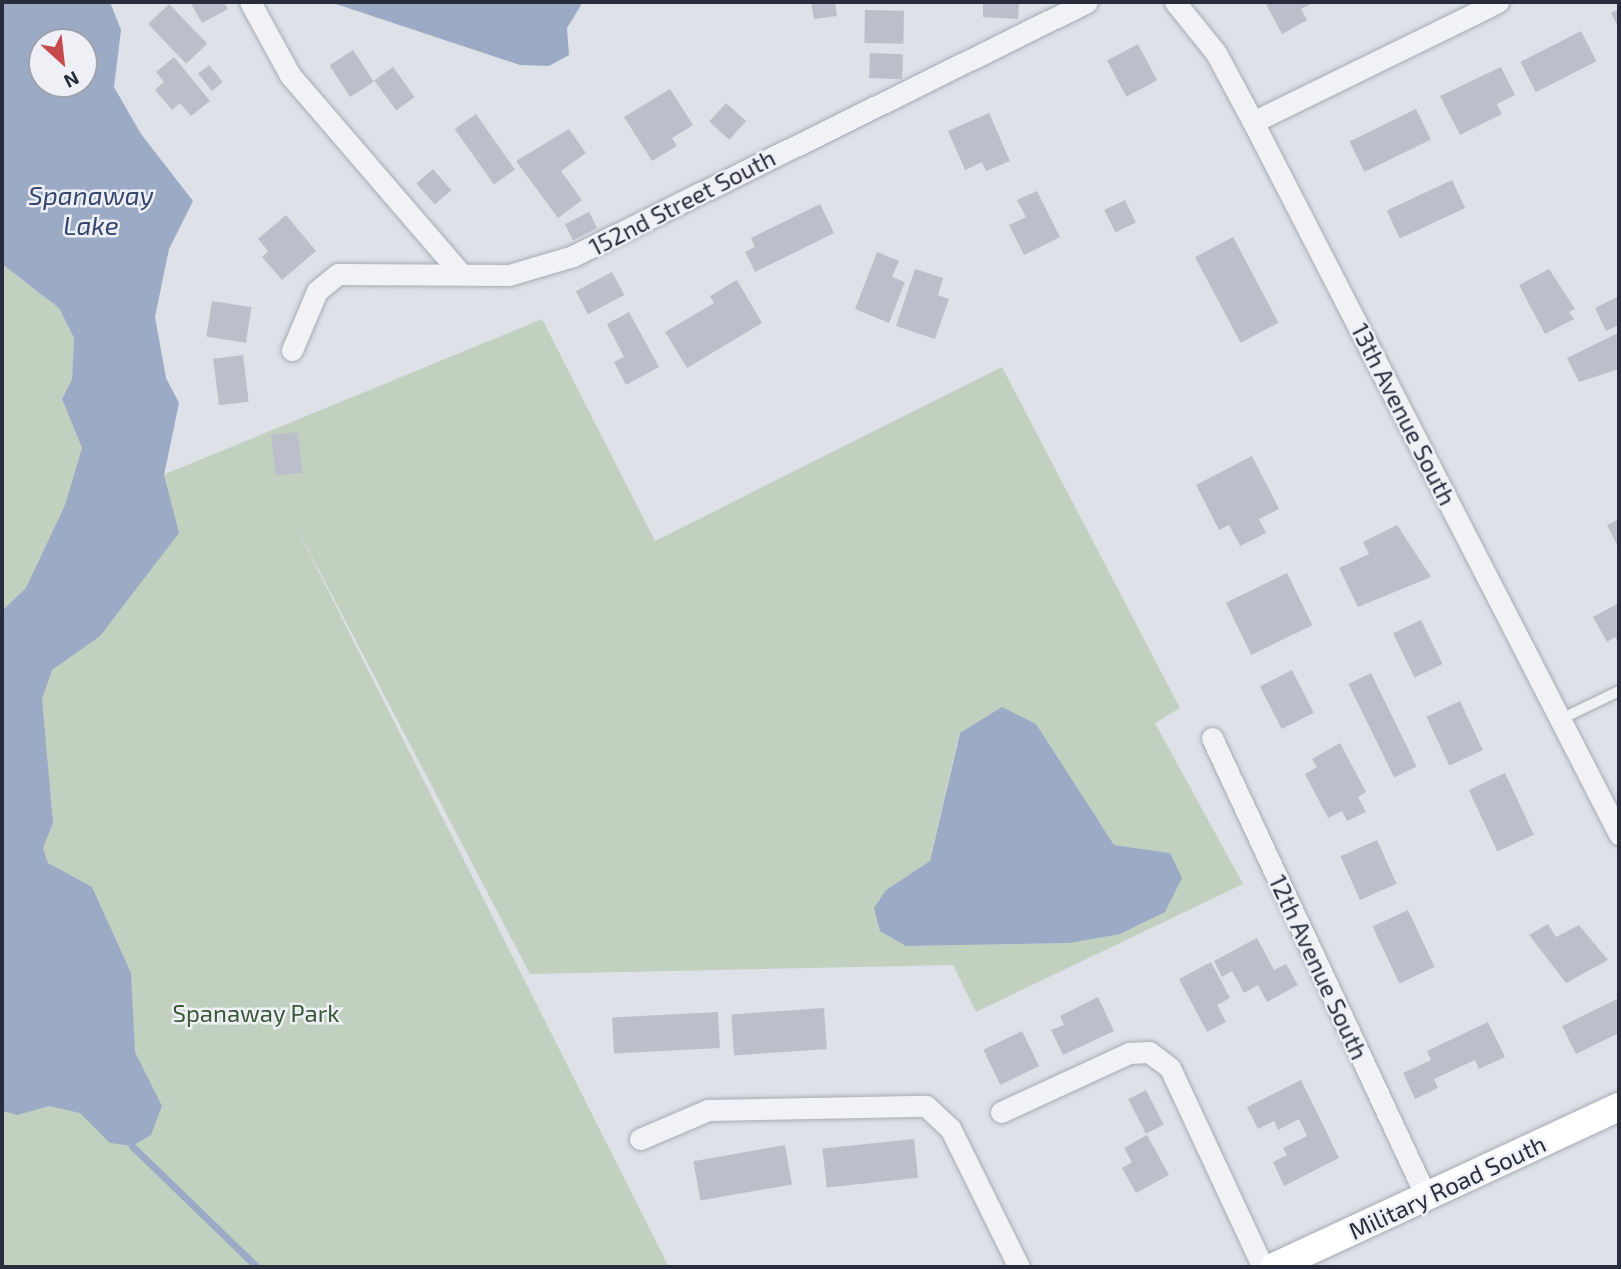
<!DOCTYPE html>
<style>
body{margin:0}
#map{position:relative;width:1621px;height:1269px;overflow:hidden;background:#dee1e7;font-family:"Exo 2",sans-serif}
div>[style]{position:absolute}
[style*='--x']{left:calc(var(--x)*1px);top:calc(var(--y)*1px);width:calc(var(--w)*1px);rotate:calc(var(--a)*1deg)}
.green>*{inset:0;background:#c2d0c0}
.water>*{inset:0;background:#9baac5}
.stream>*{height:7px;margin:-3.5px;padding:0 3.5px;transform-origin:3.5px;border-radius:3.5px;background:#9baac5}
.building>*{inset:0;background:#bcbfc9;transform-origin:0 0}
.roads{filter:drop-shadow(0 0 2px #a7abb4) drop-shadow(0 0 2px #a7abb4)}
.service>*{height:10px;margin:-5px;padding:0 5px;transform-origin:5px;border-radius:5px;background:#f1f2f6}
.minor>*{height:21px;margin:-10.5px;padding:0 10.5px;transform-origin:10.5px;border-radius:10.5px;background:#f1f2f6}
.secondary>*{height:28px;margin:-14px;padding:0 14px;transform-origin:14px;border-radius:14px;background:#fff}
span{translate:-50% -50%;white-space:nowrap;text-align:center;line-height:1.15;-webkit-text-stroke:5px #eef0f5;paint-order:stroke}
.street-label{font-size:24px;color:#282d3d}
.park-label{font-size:24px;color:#385837}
.water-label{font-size:26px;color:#35476e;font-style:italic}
.frame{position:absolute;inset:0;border:4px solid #282d3d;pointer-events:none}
.north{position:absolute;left:28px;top:28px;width:70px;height:70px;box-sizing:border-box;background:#eef0f5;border:2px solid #9fa2ab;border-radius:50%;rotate:153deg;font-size:19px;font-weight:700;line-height:28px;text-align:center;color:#282d3d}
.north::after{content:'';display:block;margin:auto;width:24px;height:32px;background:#c64a4c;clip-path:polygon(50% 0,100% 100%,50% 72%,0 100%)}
</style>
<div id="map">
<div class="green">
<i style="clip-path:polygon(evenodd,2px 264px,59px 308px,74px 338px,72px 379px,62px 399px,82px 448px,163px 475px,542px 319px,655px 541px,1002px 367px,1180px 708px,1155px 723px,1243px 884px,976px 1012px,953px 965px,530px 974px,289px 513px,669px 1267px,2px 1267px,2px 264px,959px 734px,1079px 797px,1114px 845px,1170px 853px,1069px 943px,906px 946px,886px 890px,930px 861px,959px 734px)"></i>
</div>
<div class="water">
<i style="clip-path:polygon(evenodd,2px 2px,110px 2px,121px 30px,114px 87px,141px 134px,193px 201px,169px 249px,155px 317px,166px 378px,179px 403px,164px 475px,179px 533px,100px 636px,52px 670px,42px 699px,53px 823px,43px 848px,48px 863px,92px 887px,131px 973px,135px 1052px,162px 1106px,151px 1135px,132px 1146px,110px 1143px,80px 1113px,49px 1106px,17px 1115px,2px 1111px,2px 611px,26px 588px,65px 505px,82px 448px,62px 399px,72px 379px,74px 338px,59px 308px,2px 264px,2px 2px,42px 42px,84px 42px,84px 84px,42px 84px,42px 42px)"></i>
<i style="clip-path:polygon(330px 2px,329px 2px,583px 2px,567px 28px,569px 55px,549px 66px,520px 65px)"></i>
<i style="clip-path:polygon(1002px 707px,1036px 724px,1114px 845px,1170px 853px,1182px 878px,1165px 912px,1120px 934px,1069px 943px,906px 946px,880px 931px,874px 908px,886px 890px,930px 861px,960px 733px)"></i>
</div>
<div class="stream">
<i style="--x:132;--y:1146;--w:174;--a:44.1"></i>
</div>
<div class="building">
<i style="clip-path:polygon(190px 2px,224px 2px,228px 9px,202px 23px)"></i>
<i style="clip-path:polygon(811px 2px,835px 2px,837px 16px,814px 19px)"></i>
<i style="clip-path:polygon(983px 2px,1019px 2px,1018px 19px,983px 17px)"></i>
<i style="clip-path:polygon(1265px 2px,1315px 2px,1301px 9px,1307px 20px,1282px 34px)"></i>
<i style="left:169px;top:4px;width:55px;height:29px;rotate:46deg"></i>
<i style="clip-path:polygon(1619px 9px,1619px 29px,1611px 13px)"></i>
<i style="left:865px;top:10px;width:39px;height:33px;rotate:1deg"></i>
<i style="left:1581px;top:31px;width:34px;height:68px;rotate:63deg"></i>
<i style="left:1138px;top:44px;width:41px;height:35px;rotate:62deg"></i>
<i style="left:353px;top:50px;width:38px;height:28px;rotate:57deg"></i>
<i style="left:870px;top:53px;width:33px;height:25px;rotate:2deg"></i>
<i style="clip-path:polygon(174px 57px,210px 101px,191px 116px,180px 103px,172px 110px,155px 90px,164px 82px,156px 72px)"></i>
<i style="left:209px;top:65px;width:22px;height:14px;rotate:51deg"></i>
<i style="left:393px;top:67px;width:37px;height:23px;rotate:54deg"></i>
<i style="clip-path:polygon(1501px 67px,1515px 95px,1497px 104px,1502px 114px,1460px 135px,1440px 96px)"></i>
<i style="clip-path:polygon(670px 89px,693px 125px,672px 138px,677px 146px,652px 161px,624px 117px)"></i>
<i style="left:726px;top:103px;width:27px;height:25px;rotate:42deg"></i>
<i style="left:1416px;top:109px;width:34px;height:74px;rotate:64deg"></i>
<i style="clip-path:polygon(989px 113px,1010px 161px,986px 171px,982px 162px,965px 170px,948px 131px)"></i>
<i style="left:476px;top:114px;width:68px;height:26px;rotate:55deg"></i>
<i style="clip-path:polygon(569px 129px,586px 153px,561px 171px,582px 200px,558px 218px,516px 161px)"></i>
<i style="left:433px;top:169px;width:28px;height:22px;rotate:49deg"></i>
<i style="left:1452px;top:180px;width:31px;height:72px;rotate:65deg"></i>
<i style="clip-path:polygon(1037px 191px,1060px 237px,1024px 255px,1009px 225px,1026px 217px,1017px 200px)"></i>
<i style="left:1125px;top:200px;width:25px;height:23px;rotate:64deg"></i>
<i style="clip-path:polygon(820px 204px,834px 233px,755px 272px,745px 252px,755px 247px,751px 238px)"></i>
<i style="left:589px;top:212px;width:18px;height:27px;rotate:63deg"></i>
<i style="clip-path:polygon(286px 215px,316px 251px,282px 280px,262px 257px,268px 251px,258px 239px)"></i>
<i style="left:1233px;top:237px;width:97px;height:43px;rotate:62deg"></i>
<i style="clip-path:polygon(877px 252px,899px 261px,892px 277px,905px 282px,889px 323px,855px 309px)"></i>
<i style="clip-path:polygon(915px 269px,943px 278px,938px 295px,949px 299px,935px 339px,896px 326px)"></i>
<i style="clip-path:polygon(1549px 269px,1575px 309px,1569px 312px,1574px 319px,1545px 334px,1519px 285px)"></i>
<i style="left:612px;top:272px;width:26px;height:41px;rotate:62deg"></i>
<i style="clip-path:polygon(737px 280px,762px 323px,687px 368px,665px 332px,714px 303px,710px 296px)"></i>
<i style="clip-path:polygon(1619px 296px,1619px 325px,1606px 331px,1595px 308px)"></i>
<i style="left:212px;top:301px;width:40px;height:36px;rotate:9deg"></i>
<i style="clip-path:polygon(629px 312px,659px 367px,626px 385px,614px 362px,624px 357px,607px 324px)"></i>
<i style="clip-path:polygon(1618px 333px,1619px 369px,1579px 382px,1567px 358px)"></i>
<i style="left:243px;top:355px;width:47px;height:30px;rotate:83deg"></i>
<i style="left:298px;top:432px;width:41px;height:27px;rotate:84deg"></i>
<i style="clip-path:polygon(1252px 456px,1279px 509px,1259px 519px,1266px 533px,1240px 546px,1229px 525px,1219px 530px,1196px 485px)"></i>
<i style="clip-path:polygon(1619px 519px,1619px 549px,1607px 525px)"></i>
<i style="clip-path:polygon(1397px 525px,1431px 577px,1358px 607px,1339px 568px,1369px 554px,1363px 542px)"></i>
<i style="left:1287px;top:573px;width:58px;height:68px;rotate:64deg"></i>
<i style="clip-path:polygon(1619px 603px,1619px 644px,1615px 637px,1607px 642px,1593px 617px)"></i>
<i style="left:1421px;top:620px;width:49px;height:31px;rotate:64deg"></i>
<i style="left:1292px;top:670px;width:48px;height:36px;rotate:63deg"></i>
<i style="left:1371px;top:673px;width:104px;height:25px;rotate:64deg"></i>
<i style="left:1460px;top:701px;width:54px;height:37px;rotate:65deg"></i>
<i style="clip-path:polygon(1340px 743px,1366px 792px,1358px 797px,1366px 812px,1347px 821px,1342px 811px,1328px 818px,1305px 774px,1317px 767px,1312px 759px)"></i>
<i style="left:1505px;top:773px;width:68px;height:40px;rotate:65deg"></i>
<i style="left:1377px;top:840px;width:48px;height:40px;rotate:66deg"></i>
<i style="left:1408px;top:910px;width:63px;height:39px;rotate:65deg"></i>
<i style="clip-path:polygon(1548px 924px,1556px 937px,1579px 925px,1608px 960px,1566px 983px,1529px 935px)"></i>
<i style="clip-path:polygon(1257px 938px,1274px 970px,1286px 964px,1298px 985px,1267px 1002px,1258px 985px,1244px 993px,1232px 971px,1222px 977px,1214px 961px)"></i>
<i style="clip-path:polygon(1211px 962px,1230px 998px,1217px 1005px,1226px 1022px,1207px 1032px,1179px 979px)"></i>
<i style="clip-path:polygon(1098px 997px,1114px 1031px,1063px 1055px,1051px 1030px,1064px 1025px,1060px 1016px)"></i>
<i style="clip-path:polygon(1619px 998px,1619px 1033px,1576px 1054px,1562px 1026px)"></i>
<i style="left:824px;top:1008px;width:41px;height:93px;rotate:86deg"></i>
<i style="left:718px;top:1012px;width:36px;height:106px;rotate:87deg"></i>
<i style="clip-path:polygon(1488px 1022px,1505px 1057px,1479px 1069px,1475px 1060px,1434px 1079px,1438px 1088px,1415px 1099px,1403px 1073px,1431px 1060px,1427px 1051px)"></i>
<i style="left:1022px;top:1031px;width:39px;height:43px;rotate:64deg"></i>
<i style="clip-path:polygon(1301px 1080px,1339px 1158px,1284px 1186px,1273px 1162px,1287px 1155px,1283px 1148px,1307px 1136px,1299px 1119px,1278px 1130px,1274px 1121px,1258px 1129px,1247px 1107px)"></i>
<i style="left:1146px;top:1090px;width:39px;height:20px;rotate:63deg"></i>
<i style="clip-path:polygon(1147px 1135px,1169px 1175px,1136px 1193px,1122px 1168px,1132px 1162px,1124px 1148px)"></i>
<i style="left:914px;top:1139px;width:39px;height:92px;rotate:84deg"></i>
<i style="left:785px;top:1145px;width:40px;height:93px;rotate:80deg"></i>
</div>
<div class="roads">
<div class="service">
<i style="--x:1561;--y:719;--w:64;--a:-25.8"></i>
</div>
<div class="minor">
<i style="--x:250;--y:2;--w:83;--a:61.3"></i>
<i style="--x:290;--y:75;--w:262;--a:49.3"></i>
<i style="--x:1175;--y:2;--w:65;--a:51.2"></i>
<i style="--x:1216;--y:53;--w:78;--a:61.8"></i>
<i style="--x:1253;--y:122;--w:801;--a:62.79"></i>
<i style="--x:1253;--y:122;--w:273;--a:-26.1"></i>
<i style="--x:292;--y:350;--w:64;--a:-67"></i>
<i style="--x:317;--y:291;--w:27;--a:-39"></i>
<i style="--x:338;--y:274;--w:171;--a:0.3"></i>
<i style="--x:509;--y:275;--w:67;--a:-16.5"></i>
<i style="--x:573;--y:256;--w:573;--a:-26.3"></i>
<i style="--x:1212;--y:738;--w:506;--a:64.96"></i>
<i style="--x:1001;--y:1112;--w:141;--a:-24.7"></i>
<i style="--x:1129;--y:1053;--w:20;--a:-3"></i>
<i style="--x:1149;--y:1052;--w:26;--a:37"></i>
<i style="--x:1170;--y:1068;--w:220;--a:65"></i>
<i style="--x:640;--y:1139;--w:74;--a:-23.1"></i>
<i style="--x:708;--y:1110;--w:218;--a:-1.1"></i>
<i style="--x:926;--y:1106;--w:33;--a:43"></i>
<i style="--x:950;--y:1128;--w:155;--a:63.6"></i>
</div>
<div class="secondary">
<i style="--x:1274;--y:1267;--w:380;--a:-24.9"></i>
</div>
</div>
<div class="street-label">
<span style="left:682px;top:202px;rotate:-27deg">152nd Street South</span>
<span style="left:1404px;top:414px;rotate:63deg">13th Avenue South</span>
<span style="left:1319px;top:967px;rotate:65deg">12th Avenue South</span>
<span style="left:1447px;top:1187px;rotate:-25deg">Military Road South</span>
</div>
<div class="park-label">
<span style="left:256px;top:1013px">Spanaway Park</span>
</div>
<div class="water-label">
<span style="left:91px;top:210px">Spanaway<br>Lake</span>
</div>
<div class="frame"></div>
<div class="north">N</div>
</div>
